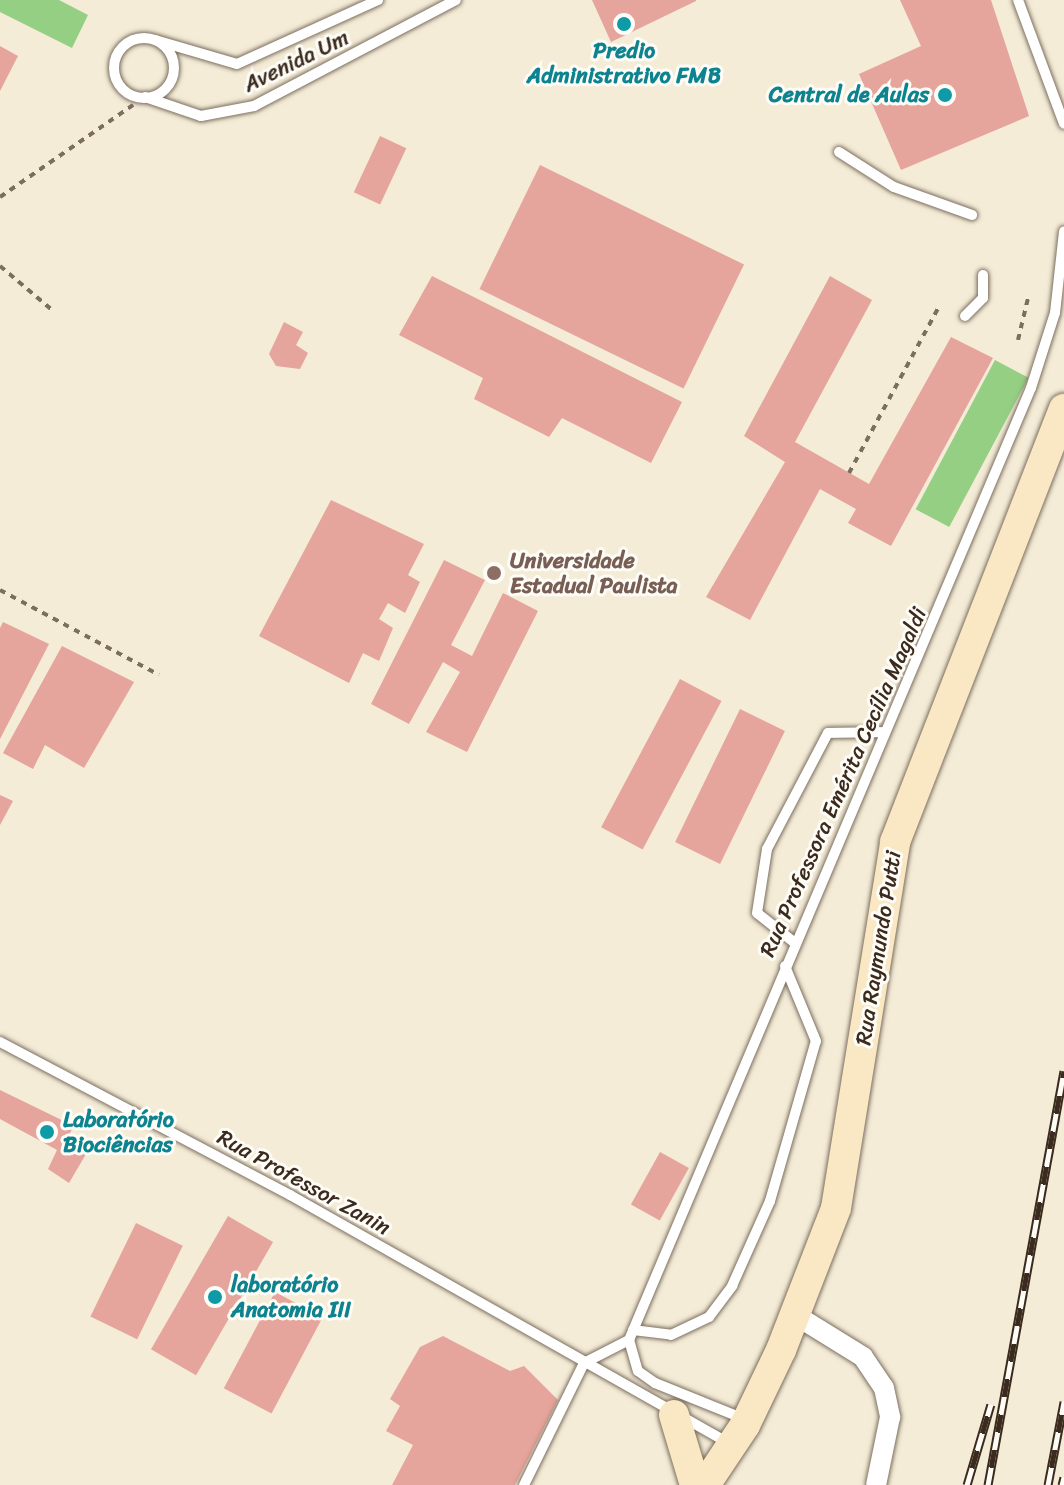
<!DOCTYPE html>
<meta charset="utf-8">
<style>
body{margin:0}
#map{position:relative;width:1064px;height:1485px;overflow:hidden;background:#f4ecd7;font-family:Sriracha,sans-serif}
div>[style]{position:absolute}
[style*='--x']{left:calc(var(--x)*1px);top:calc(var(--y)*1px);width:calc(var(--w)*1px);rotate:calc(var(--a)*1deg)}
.green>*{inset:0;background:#94cf84;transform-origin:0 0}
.building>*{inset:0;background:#e5a49c;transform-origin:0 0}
.path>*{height:4px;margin-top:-2px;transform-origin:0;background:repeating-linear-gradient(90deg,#7c6e5f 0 6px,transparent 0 12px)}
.roads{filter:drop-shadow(0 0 2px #7c6e5f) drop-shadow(0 0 2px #7c6e5f)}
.lane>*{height:10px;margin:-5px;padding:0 5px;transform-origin:5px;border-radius:5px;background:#fff}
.lane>.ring{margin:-5px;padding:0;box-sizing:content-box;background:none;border:10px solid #fff;border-radius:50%}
.street>*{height:20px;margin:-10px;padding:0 10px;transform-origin:10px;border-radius:10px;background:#fff}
.secondary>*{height:30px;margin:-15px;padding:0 15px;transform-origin:15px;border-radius:15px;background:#fae7c3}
.rail>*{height:9px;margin-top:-4.5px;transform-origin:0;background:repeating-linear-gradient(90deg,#fdfcf7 0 18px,#3b2a1e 0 36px);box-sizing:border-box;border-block:2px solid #3b2a1e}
.dots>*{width:22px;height:22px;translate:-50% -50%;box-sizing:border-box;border:4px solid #fdfcf7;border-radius:50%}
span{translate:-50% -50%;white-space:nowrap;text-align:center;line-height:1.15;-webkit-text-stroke:6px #fdfcf7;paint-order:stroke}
.culture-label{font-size:22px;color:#0d838f;font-weight:700}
.right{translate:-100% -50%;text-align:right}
.left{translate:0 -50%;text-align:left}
.street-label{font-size:22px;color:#3b2a1e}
.education-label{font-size:22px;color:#785e54;font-weight:700}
</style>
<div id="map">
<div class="green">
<i style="clip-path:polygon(0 0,59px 0,88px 15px,72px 48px,0 12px)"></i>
<i style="left:995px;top:360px;width:38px;height:169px;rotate:28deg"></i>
</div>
<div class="building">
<i style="clip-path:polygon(592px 0,696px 0,696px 1px,611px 42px)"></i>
<i style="clip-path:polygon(900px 0,991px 0,1029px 116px,901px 170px,859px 74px,921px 46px)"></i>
<i style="clip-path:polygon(0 46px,18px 56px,0 91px)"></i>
<i style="left:380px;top:136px;width:29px;height:62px;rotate:25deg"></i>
<i style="left:540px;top:165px;width:227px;height:138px;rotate:26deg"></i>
<i style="clip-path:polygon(432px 276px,682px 402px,651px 463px,562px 418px,549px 437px,474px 399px,483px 378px,399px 335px)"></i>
<i style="clip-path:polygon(830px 276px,872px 300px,795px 442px,869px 484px,951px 337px,993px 358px,891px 546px,848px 523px,856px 509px,820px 489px,750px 620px,706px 597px,785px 462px,744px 436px)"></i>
<i style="clip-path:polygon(284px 322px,303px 332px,296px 345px,308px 353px,300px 369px,276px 366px,269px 354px)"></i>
<i style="clip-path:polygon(331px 500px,424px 544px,408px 575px,420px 582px,405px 613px,388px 603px,379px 619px,393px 628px,379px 661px,363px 653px,349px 683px,259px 636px)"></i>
<i style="clip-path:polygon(444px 560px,485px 580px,451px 645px,472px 656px,503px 593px,538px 611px,467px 752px,426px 732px,460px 672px,443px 662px,409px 724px,371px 704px)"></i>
<i style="clip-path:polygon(3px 622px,49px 644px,0 739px,0 628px)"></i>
<i style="clip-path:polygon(62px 646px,134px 682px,84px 768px,45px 745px,33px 769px,3px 753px)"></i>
<i style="left:680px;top:679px;width:47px;height:168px;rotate:28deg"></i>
<i style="left:740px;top:709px;width:50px;height:148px;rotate:26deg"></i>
<i style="clip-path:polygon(0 795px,13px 801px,0 825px)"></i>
<i style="clip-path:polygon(0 1090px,74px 1126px,67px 1138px,86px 1154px,69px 1183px,48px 1169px,57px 1150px,0 1119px)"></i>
<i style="left:660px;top:1152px;width:33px;height:60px;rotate:29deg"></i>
<i style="left:228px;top:1216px;width:52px;height:154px;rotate:30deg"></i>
<i style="left:136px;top:1223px;width:52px;height:104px;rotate:26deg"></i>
<i style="left:275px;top:1292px;width:54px;height:109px;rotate:28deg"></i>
<i style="clip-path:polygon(443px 1336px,510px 1371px,524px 1366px,558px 1400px,515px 1485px,392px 1485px,413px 1445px,386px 1431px,400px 1406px,390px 1399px,420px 1347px)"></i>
</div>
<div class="path">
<i style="--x:0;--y:197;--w:162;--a:-34.7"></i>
<i style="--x:0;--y:266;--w:68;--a:40.2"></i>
<i style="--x:1018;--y:340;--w:43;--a:-76.6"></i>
<i style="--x:849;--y:473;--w:191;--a:-61.6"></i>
<i style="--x:0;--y:590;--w:180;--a:28.1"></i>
</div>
<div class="roads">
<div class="lane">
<i style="--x:1018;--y:0;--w:132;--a:69.6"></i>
<i class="ring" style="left:114px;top:38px;width:50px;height:50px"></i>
<i style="--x:155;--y:40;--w:85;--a:16.3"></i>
<i style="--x:237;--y:64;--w:155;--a:-24.4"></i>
<i style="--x:145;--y:97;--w:59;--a:18.7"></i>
<i style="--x:201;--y:116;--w:54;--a:-10.7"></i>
<i style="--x:254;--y:106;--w:228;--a:-27.7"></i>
<i style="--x:839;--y:152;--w:65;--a:32.5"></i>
<i style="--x:894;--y:187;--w:83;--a:19.7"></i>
<i style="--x:965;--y:316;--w:25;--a:-45"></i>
<i style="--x:983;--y:298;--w:23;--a:-90"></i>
<i style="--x:795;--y:943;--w:48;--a:-141.7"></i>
<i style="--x:757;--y:913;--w:65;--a:-81.1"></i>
<i style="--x:767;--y:849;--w:131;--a:-62.3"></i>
<i style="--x:828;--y:733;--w:57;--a:-1"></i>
<i style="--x:0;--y:1042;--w:328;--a:27.8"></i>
<i style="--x:290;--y:1195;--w:502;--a:29.48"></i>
<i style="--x:633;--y:1330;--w:38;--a:7"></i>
<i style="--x:671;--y:1335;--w:42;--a:-25.3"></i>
<i style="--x:709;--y:1317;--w:39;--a:-53"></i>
<i style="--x:732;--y:1286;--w:93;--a:-65.9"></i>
<i style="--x:770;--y:1201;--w:166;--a:-74"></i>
<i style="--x:816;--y:1041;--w:81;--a:-112.5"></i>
<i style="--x:629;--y:1340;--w:1033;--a:-67.11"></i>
<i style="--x:1031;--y:388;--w:79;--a:-72.3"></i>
<i style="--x:1055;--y:313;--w:82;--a:-83.7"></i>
<i style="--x:629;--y:1340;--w:32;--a:74"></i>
<i style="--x:638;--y:1371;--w:21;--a:35"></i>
<i style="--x:655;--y:1383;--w:96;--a:22"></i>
<i style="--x:584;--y:1363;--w:51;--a:-27.1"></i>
<i style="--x:524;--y:1485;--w:136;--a:-63.8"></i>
</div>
<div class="street">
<i style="--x:797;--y:1316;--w:78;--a:31.8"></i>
<i style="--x:863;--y:1357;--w:37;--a:56"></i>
<i style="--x:884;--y:1388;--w:30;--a:78"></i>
<i style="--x:890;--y:1417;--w:69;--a:101.6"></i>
</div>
<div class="secondary">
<i style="--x:674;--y:1415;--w:73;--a:73.3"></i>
<i style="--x:705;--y:1485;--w:72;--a:-56.3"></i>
<i style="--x:745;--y:1425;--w:83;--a:-64.4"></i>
<i style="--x:781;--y:1350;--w:152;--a:-68.8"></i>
<i style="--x:836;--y:1208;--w:371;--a:-80.8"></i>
<i style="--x:895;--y:842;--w:465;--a:-68.7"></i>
</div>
</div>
<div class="rail">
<i style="--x:967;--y:1485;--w:84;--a:-73.5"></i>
<i style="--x:988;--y:1485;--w:421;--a:-79.6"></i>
<i style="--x:1048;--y:1485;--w:85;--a:-79.1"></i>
<i style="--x:1062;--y:1485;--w:8;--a:-76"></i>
</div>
<div class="dots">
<i style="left:624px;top:24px;background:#0f9aa8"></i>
<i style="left:945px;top:95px;background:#0f9aa8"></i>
<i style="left:494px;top:573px;background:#8d6e63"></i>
<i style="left:47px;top:1132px;background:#0f9aa8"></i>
<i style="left:215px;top:1297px;background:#0f9aa8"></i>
</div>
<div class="culture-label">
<span style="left:624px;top:63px">Predio<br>Administrativo FMB</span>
<span class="right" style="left:929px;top:95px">Central de Aulas</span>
<span class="left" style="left:63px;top:1132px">Laboratório<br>Biociências</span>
<span class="left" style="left:231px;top:1297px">laboratório<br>Anatomia III</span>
</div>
<div class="street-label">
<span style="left:296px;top:61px;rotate:-26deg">Avenida Um</span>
<span style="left:843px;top:782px;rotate:-66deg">Rua Professora Emérita Cecília Magaldi</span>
<span style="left:878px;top:948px;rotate:-81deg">Rua Raymundo Putti</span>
<span style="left:304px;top:1182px;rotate:29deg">Rua Professor Zanin</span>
</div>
<div class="education-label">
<span class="left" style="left:510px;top:573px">Universidade<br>Estadual Paulista</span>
</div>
</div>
